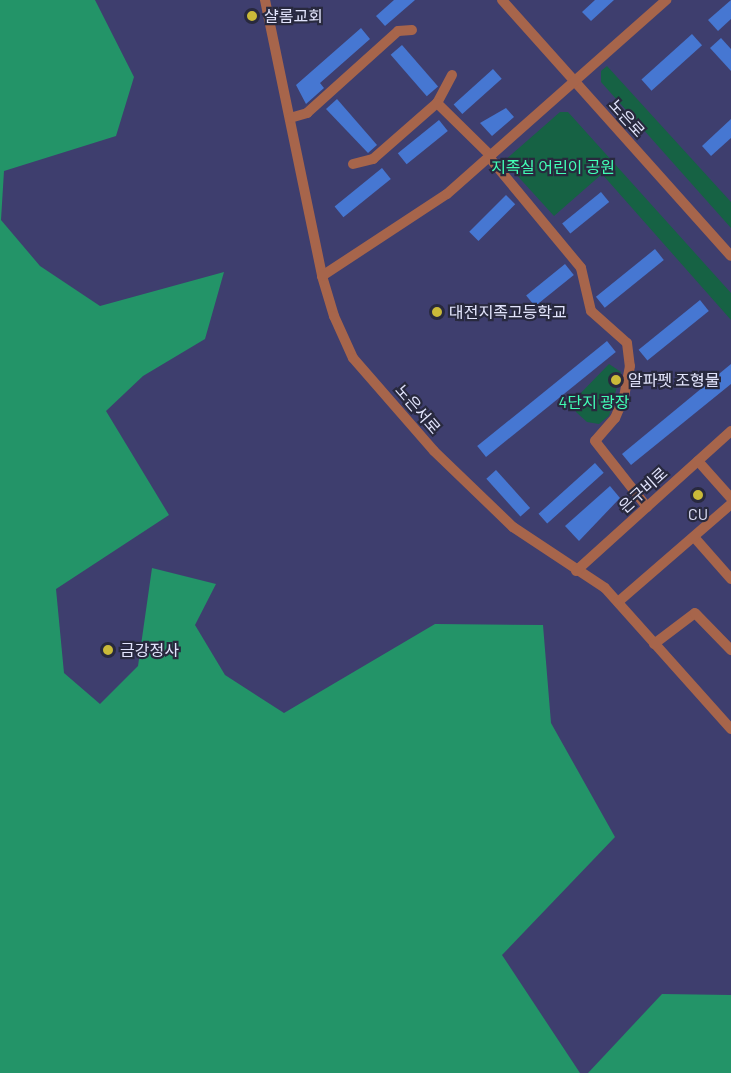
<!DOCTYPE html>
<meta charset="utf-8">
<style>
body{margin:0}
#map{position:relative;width:731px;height:1073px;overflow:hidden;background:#3e3e6e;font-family:Barlow,"Noto Sans KR",sans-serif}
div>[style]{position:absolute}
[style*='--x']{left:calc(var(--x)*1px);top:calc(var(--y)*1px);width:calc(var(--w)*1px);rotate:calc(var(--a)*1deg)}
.green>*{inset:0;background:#166244}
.forest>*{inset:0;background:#239468}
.building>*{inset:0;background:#4677d2;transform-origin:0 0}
.minor>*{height:10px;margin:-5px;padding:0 5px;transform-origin:5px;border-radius:5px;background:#a7654b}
.dots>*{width:16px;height:16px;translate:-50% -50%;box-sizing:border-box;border:3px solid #28293e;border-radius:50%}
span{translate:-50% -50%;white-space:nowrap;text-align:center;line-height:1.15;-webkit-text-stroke:4.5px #28293e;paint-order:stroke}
.poi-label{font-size:16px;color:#e2e4fc}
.left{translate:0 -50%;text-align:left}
.street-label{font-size:16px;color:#e2e4fc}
.park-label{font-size:16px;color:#41feb5}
</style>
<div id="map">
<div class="green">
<i style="clip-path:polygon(607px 66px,731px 202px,731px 228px,601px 82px,601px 71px)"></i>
<i style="clip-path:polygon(560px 112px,568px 112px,731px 293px,731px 320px,602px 174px,554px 216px,504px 161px)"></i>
<i style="clip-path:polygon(609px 364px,621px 372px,609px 416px,599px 424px,587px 422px,576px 412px,573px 401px)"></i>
</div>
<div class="forest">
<i style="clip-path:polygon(0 0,95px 0,134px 77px,116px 136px,4px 171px,1px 220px,40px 266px,100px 306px,224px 272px,205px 339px,143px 376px,106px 411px,169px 515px,56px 589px,64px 673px,100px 704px,138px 666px,152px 568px,216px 584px,195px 625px,225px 675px,284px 713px,435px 624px,543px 625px,551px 723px,615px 837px,502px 955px,580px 1073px,0 1073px)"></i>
<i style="clip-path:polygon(662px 994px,731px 995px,731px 1073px,588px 1073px)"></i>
</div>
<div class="building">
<i style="clip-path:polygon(394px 0,415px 0,385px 26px,376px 16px)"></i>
<i style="clip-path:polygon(595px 0,614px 0,591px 21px,582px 12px)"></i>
<i style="clip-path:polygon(731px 0,731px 19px,718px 31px,708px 20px)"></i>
<i style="clip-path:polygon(361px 28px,370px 39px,320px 83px,324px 88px,306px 104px,296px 85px)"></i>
<i style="left:692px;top:34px;width:15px;height:68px;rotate:48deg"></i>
<i style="clip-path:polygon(721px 38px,731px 49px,731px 71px,710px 48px)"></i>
<i style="left:402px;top:45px;width:55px;height:15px;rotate:49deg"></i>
<i style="left:493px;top:69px;width:13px;height:53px;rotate:48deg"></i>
<i style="clip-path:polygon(337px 99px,377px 145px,368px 153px,326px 109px)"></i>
<i style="clip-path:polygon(506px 108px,514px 117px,492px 136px,480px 123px)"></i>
<i style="clip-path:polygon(731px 119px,731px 138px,711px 156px,702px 146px)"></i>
<i style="left:439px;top:120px;width:14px;height:53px;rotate:51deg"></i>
<i style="left:382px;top:168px;width:14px;height:61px;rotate:51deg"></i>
<i style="left:601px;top:192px;width:13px;height:50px;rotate:51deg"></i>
<i style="left:506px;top:195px;width:13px;height:52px;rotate:45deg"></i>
<i style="left:655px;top:249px;width:14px;height:76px;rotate:51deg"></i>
<i style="left:565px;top:264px;width:14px;height:50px;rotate:51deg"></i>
<i style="left:700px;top:300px;width:14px;height:79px;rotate:51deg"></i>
<i style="left:607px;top:341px;width:14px;height:167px;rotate:51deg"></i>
<i style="clip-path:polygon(731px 364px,731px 384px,631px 465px,622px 454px)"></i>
<i style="left:595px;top:463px;width:13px;height:76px;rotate:48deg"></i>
<i style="left:496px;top:470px;width:51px;height:13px;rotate:48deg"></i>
<i style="clip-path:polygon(610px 486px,620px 498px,579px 541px,565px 526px)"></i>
</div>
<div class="minor">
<i style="--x:265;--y:0;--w:282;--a:78.3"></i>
<i style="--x:322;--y:276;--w:42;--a:73.3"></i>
<i style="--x:334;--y:316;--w:46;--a:65.7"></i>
<i style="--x:353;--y:358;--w:123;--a:48.9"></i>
<i style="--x:434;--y:451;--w:110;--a:43.9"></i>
<i style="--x:513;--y:527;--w:110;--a:33.5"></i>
<i style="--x:605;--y:588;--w:189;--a:48.2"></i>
<i style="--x:502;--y:0;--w:343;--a:48.2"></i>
<i style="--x:452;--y:75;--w:32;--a:118"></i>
<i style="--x:437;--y:103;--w:76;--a:44.5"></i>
<i style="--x:290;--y:118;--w:18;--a:-16"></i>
<i style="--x:307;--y:113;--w:122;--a:-42"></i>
<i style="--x:398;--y:31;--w:14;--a:-4"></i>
<i style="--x:489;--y:157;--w:144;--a:50.3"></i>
<i style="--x:581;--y:268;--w:44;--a:76.9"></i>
<i style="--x:591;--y:311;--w:48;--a:41.6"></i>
<i style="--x:627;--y:343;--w:23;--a:83"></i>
<i style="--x:630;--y:366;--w:32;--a:101"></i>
<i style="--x:624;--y:397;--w:23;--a:113"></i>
<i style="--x:615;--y:418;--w:30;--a:131"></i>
<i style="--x:595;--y:441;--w:84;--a:51.8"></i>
<i style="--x:353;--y:164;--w:21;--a:-14"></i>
<i style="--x:373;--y:159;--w:85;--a:-41.2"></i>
<i style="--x:322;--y:276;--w:149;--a:-33.3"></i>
<i style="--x:447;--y:194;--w:293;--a:-41.5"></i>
<i style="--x:698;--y:461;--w:50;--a:48.3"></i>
<i style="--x:694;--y:537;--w:56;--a:48.6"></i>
<i style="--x:576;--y:571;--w:209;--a:-42.1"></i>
<i style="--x:618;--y:602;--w:150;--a:-40.9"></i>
<i style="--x:654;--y:644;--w:51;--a:-37.1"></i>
<i style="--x:695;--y:613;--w:52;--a:45.8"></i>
</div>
<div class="dots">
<i style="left:252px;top:16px;background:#caba39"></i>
<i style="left:437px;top:312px;background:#caba39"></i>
<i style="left:616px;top:380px;background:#caba39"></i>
<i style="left:698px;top:495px;background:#caba39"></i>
<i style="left:108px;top:650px;background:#caba39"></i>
</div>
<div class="poi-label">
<span class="left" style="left:264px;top:16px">샬롬교회</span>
<span class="left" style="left:449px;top:312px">대전지족고등학교</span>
<span class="left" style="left:628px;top:380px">알파펫 조형물</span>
<span style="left:698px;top:514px">CU</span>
<span class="left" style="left:120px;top:650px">금강정사</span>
</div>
<div class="street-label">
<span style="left:627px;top:118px;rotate:48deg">노은로</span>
<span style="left:418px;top:409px;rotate:49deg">노은서로</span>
<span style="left:643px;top:490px;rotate:-42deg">은구비로</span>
</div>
<div class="park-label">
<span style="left:553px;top:167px">지족실 어린이 공원</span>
<span style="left:594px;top:402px">4단지 광장</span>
</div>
</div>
